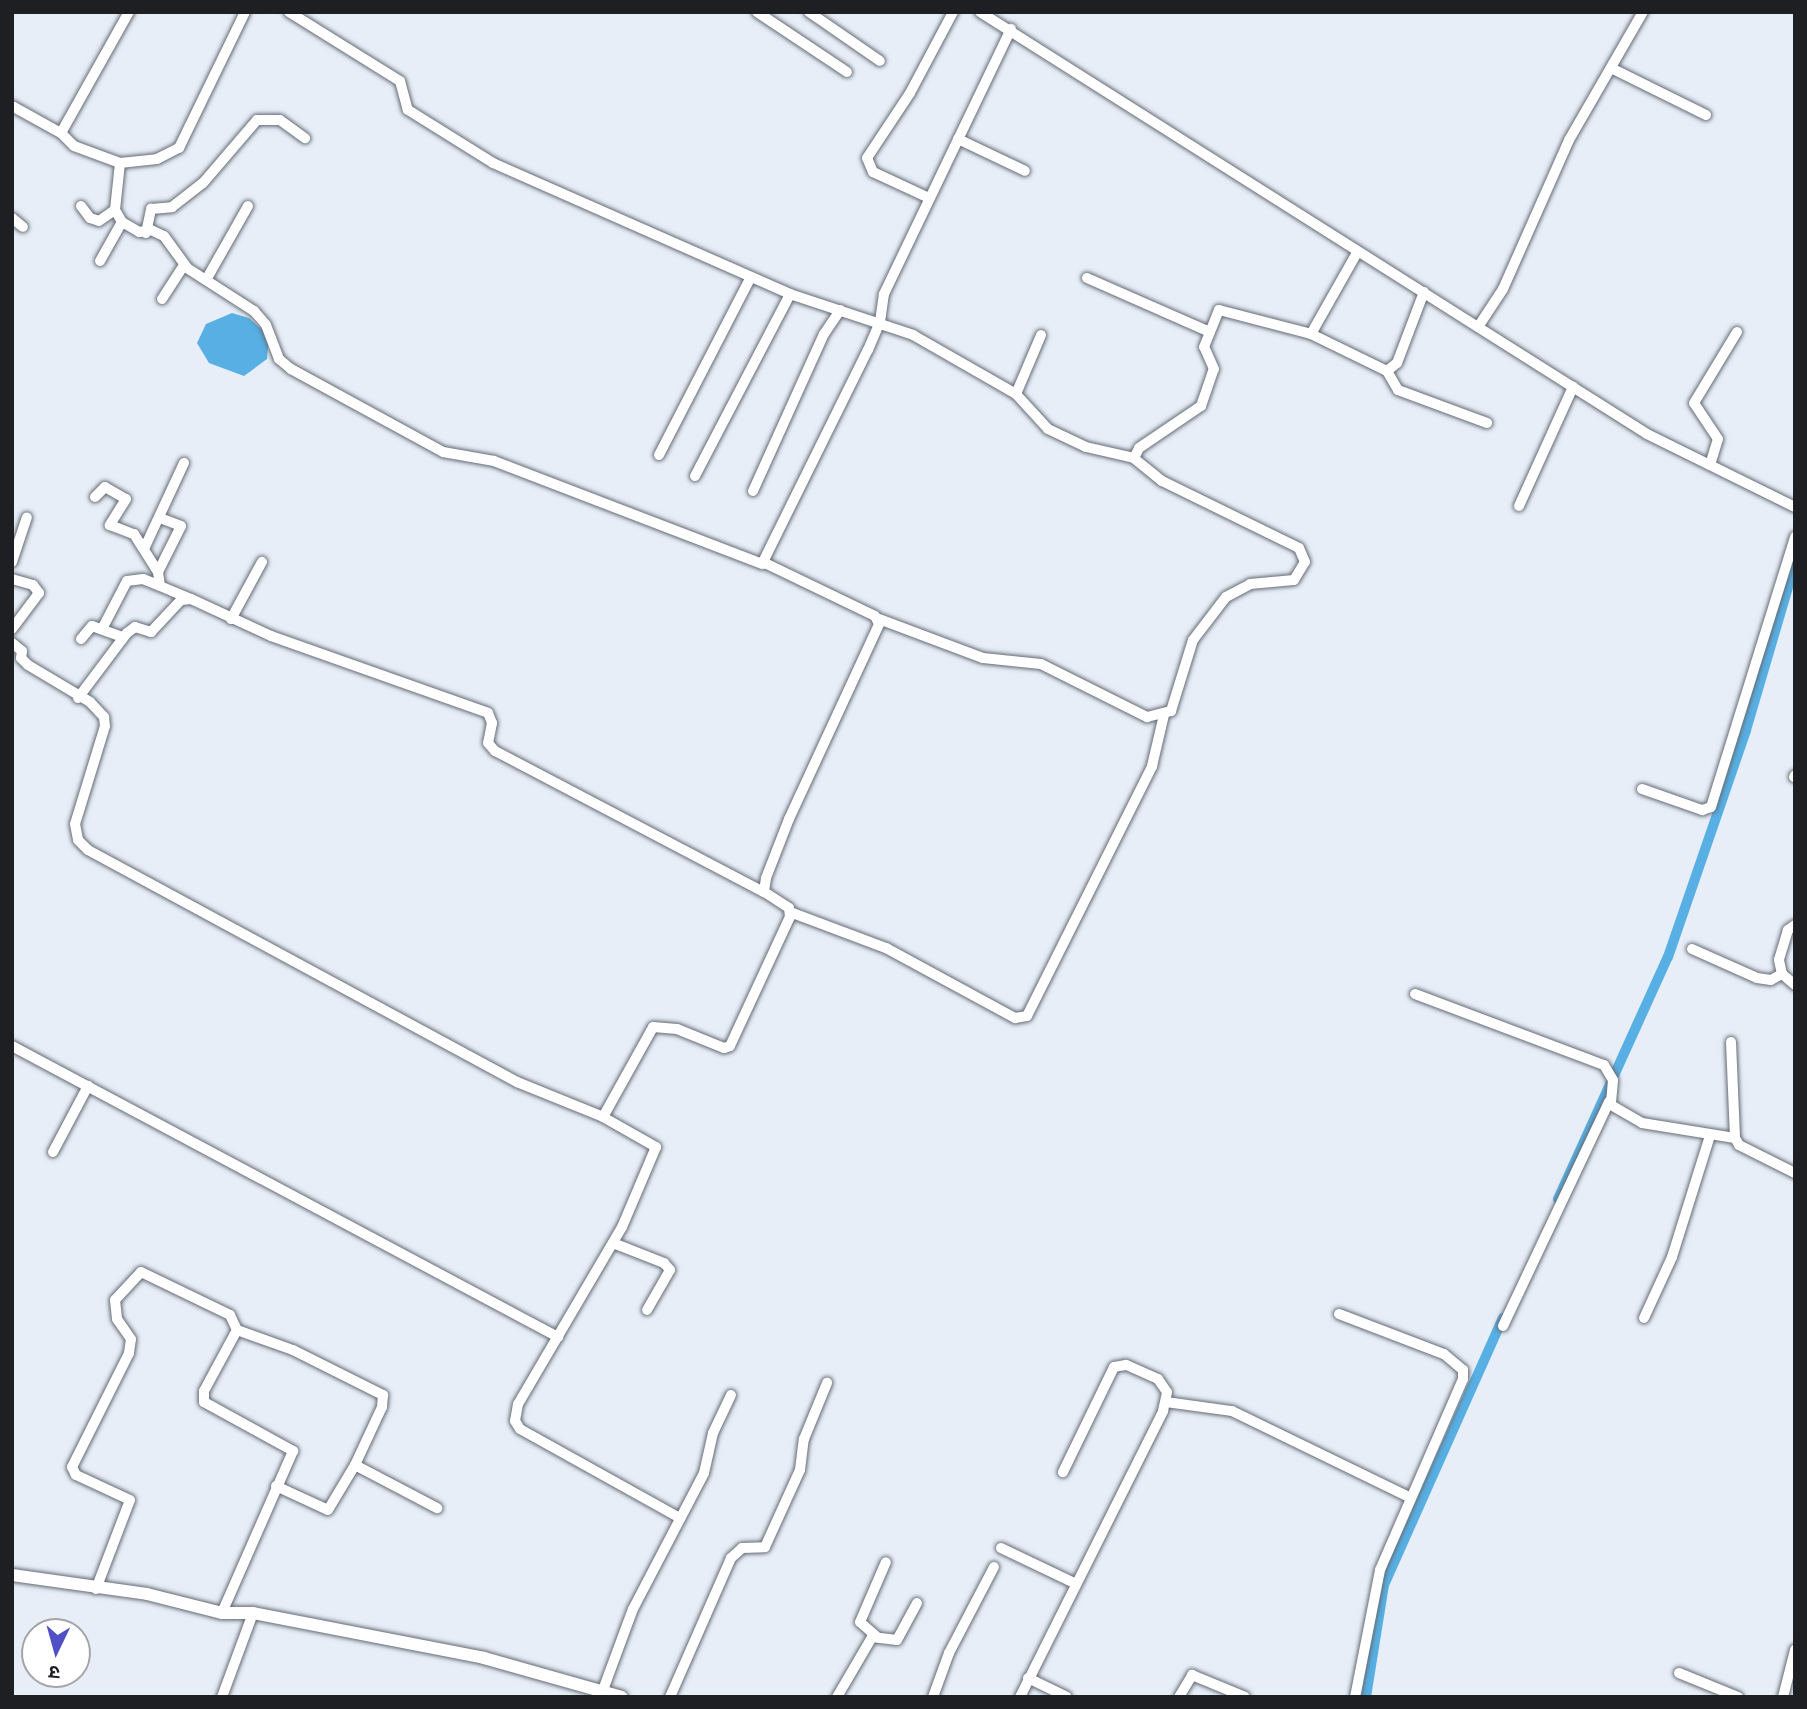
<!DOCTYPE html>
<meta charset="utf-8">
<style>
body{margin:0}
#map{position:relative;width:1807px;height:1709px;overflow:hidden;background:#e7eef8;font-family:Helvetica,"Noto Sans Devanagari",sans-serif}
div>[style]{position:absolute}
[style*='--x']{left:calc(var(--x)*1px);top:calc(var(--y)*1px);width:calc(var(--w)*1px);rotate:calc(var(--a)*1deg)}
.water>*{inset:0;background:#57afe3}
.canal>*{height:10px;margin:-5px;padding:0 5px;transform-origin:5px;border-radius:5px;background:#57afe3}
.roads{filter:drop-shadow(0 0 2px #656b74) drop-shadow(0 0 2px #656b74)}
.minor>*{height:10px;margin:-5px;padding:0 5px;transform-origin:5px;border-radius:5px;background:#fff}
.tertiary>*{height:12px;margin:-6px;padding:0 6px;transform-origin:6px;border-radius:6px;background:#fff}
span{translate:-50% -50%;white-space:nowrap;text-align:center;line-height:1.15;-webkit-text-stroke:6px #fff;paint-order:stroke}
.frame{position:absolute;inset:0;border:14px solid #1d1f23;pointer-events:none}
.north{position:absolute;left:21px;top:1618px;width:70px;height:70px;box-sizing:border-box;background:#fff;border:2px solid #a5a5a7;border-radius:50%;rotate:185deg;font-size:19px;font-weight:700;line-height:28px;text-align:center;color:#1d1f23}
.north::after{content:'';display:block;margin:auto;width:24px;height:32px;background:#4f4fc6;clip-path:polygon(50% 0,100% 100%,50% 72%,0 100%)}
</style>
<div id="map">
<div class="water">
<i style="clip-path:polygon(232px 313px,249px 318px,269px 336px,267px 359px,244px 376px,209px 363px,197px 343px,206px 324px)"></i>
</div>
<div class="canal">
<i style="--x:1558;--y:1199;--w:266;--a:-65.6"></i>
<i style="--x:1668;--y:957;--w:240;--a:-71"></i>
<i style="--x:1746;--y:730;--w:174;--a:-73.6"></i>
<i style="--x:1366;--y:1697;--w:113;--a:-80.9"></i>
<i style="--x:1384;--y:1585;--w:292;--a:-66"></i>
</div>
<div class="roads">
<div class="minor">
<i style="--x:289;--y:12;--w:131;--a:31.9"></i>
<i style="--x:400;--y:81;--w:30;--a:75"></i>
<i style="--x:408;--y:110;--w:100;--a:31.9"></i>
<i style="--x:493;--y:163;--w:325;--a:23.8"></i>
<i style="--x:790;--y:294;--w:130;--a:18.4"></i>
<i style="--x:913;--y:335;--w:119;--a:29.8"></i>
<i style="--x:1016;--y:394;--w:64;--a:-67"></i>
<i style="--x:757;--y:12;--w:108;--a:33.7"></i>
<i style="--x:809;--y:12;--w:86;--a:34.6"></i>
<i style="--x:980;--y:12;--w:789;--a:32.32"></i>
<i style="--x:1647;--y:434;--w:165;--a:26.3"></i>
<i style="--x:1611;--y:68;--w:106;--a:26.3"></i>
<i style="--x:12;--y:106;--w:56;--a:28.9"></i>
<i style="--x:61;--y:133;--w:139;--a:-60.7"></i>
<i style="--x:61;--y:133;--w:18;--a:45"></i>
<i style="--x:74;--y:146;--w:49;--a:20.3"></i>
<i style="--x:120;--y:163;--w:47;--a:96.1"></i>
<i style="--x:115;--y:210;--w:14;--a:60"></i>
<i style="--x:122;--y:222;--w:20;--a:30"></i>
<i style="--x:139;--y:232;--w:12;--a:-9"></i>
<i style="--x:151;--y:230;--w:14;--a:25"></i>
<i style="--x:164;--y:236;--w:39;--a:54"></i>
<i style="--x:187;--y:268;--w:80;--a:32.7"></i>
<i style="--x:254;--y:311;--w:18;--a:49"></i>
<i style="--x:266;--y:325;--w:36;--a:69"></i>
<i style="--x:279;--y:359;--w:16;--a:40"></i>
<i style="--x:291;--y:369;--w:173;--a:28.6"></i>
<i style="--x:443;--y:452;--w:52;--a:10"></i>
<i style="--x:494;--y:461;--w:288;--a:21"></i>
<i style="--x:958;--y:139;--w:74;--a:25.5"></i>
<i style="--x:120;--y:163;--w:37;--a:-6"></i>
<i style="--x:157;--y:159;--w:25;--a:-27"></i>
<i style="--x:179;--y:148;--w:151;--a:-64.1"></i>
<i style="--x:929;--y:198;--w:62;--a:-155.1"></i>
<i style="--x:873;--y:172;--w:15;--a:-113"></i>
<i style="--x:867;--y:158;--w:78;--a:-56.5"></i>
<i style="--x:910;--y:93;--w:92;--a:-62"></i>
<i style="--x:81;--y:206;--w:15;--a:53"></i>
<i style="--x:90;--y:218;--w:9;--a:18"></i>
<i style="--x:99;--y:221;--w:19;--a:-35"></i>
<i style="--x:12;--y:218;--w:14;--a:39"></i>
<i style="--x:146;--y:233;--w:25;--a:-78"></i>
<i style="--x:151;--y:209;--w:21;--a:-5"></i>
<i style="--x:172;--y:207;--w:39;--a:-38"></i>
<i style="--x:203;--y:183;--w:83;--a:-49.4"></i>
<i style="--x:257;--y:120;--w:23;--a:0"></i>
<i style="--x:280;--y:120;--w:31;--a:36"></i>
<i style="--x:100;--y:261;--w:45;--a:-60.6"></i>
<i style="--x:1087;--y:278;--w:134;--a:23.7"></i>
<i style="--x:206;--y:280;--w:85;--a:-60.4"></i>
<i style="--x:162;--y:299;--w:40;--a:-57.1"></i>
<i style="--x:1478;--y:327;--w:45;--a:-56.7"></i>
<i style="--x:1503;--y:289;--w:163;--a:-66.1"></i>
<i style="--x:1569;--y:140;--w:148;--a:-60"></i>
<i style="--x:1311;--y:334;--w:95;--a:-60.5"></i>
<i style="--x:1387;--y:371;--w:22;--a:60"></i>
<i style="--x:1398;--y:390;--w:95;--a:20.3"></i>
<i style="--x:1016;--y:394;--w:47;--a:47.6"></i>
<i style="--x:1048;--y:429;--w:42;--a:25.3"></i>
<i style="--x:1086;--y:447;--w:49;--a:12.9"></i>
<i style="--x:659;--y:455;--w:200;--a:-62.7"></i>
<i style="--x:1710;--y:465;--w:27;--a:-73"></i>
<i style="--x:1718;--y:439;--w:43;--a:-123.7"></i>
<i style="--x:1694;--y:403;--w:83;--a:-58.8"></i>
<i style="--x:695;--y:476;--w:205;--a:-62.4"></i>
<i style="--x:753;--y:491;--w:172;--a:-65.7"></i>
<i style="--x:824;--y:334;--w:29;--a:-56"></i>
<i style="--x:95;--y:497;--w:14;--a:-45"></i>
<i style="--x:105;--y:487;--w:24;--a:30"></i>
<i style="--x:126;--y:499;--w:31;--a:122"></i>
<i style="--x:110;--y:525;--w:26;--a:21"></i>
<i style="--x:134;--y:534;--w:45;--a:57.7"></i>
<i style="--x:158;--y:572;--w:14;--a:82"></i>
<i style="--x:160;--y:586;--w:30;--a:23"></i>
<i style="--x:1519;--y:506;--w:131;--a:-65.6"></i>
<i style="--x:144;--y:549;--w:95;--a:-65.1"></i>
<i style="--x:12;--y:562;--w:47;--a:-71.6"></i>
<i style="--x:158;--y:572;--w:51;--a:-63.4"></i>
<i style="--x:181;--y:526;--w:22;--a:-159"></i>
<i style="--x:12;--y:579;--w:22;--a:16"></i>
<i style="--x:33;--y:585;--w:10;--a:53"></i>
<i style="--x:39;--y:593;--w:45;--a:126.9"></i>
<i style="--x:231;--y:619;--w:65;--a:-61.5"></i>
<i style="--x:879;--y:619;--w:111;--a:20.6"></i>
<i style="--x:983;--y:658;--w:58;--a:5.9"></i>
<i style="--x:1041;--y:664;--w:119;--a:26.6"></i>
<i style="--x:1147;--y:717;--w:25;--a:-14"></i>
<i style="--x:1171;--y:711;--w:74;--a:-72.8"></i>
<i style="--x:1193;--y:640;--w:54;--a:-52.5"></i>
<i style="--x:1226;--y:597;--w:27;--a:-28"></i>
<i style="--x:1250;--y:584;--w:44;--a:-5.2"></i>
<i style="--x:1294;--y:580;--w:21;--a:-59"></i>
<i style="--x:1305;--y:562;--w:15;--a:-113"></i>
<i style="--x:1299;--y:548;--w:153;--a:-153.9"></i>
<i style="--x:1162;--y:481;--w:36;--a:-141"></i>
<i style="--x:1134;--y:458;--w:11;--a:-63"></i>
<i style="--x:1139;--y:448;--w:75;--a:-34.1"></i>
<i style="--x:1201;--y:406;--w:39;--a:-71"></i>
<i style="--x:1214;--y:369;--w:24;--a:-114"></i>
<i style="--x:1204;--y:347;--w:40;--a:-68"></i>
<i style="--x:1219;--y:310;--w:95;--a:14.6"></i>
<i style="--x:1311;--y:334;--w:85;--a:26"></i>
<i style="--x:1387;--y:371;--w:13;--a:-39"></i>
<i style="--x:1397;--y:363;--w:76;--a:-69.2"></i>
<i style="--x:102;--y:629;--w:54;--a:-62.5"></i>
<i style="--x:127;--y:581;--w:16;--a:-7"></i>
<i style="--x:143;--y:579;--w:18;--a:22"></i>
<i style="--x:81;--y:639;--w:17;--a:-50"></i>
<i style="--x:92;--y:626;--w:33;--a:20"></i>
<i style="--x:12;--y:643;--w:13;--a:39"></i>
<i style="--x:22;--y:651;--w:7;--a:98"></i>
<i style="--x:21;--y:658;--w:10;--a:45"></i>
<i style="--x:28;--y:665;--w:72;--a:30.8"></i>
<i style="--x:90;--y:702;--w:21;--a:47"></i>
<i style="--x:104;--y:717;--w:9;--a:84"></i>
<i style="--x:105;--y:726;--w:102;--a:107"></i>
<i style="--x:75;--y:824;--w:16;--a:79"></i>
<i style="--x:78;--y:840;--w:14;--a:45"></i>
<i style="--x:88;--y:850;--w:488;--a:28.4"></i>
<i style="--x:517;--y:1082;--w:93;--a:22.1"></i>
<i style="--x:603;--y:1117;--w:61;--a:29.5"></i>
<i style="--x:656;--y:1147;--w:87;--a:113"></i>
<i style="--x:622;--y:1227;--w:205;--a:120.4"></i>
<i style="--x:518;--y:1404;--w:17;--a:100"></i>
<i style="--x:515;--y:1421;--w:9;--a:58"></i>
<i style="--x:520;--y:1429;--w:183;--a:29.1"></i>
<i style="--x:78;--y:698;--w:81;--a:-53"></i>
<i style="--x:127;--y:633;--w:10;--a:-37"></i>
<i style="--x:135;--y:627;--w:17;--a:17"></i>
<i style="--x:151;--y:632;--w:44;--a:-46.8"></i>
<i style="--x:181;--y:600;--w:10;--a:-6"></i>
<i style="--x:191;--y:599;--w:88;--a:24.8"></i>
<i style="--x:271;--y:636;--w:230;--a:19.5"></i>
<i style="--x:488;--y:713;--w:11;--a:68"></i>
<i style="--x:492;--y:723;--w:20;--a:101"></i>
<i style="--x:488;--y:743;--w:11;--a:49"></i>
<i style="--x:495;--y:751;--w:304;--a:27.7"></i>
<i style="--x:1794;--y:777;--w:2;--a:-63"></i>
<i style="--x:1642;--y:789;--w:64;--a:19.3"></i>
<i style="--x:1702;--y:810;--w:9;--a:-18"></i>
<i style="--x:1711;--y:807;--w:283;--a:-72.7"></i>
<i style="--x:790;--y:912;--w:103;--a:20.6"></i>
<i style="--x:886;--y:948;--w:147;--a:28.5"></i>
<i style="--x:1015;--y:1018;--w:12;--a:-9"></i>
<i style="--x:1027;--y:1016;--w:280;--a:-63.4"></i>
<i style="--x:1152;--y:766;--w:52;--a:-76.8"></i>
<i style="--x:1795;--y:925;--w:9;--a:144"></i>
<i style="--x:1788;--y:930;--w:31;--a:107"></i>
<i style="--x:1779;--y:960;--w:14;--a:78"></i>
<i style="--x:1782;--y:974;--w:17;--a:40"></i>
<i style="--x:1692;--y:949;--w:71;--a:24"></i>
<i style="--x:1757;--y:978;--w:14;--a:8"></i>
<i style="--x:1771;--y:980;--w:13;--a:-29"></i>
<i style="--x:1415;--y:994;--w:202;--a:20.6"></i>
<i style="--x:1604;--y:1065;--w:17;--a:59"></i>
<i style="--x:1613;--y:1080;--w:25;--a:95"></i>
<i style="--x:1611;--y:1105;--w:36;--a:30"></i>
<i style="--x:1642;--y:1123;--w:94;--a:9.2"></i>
<i style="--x:1731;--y:1042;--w:96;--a:87.6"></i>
<i style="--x:1735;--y:1138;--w:8;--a:60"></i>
<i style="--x:1739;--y:1145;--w:63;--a:26.6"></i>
<i style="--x:12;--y:1046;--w:619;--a:28.06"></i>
<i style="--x:603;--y:1117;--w:103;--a:-60.9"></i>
<i style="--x:653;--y:1027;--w:24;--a:5"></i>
<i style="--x:677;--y:1029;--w:51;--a:22"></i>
<i style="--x:724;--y:1048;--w:6;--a:-18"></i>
<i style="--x:730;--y:1046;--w:142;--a:-65.1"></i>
<i style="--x:790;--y:917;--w:9;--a:-96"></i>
<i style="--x:789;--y:908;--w:30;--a:-147"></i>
<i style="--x:764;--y:892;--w:14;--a:-82"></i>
<i style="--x:766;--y:878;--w:63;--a:-68.7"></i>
<i style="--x:789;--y:819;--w:215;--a:-65.2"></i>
<i style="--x:879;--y:624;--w:9;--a:-117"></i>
<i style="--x:875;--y:616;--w:124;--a:-154.3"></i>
<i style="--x:763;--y:562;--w:237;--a:-63.7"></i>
<i style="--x:868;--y:350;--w:30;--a:-67"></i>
<i style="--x:880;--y:322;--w:28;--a:-82"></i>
<i style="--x:884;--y:294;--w:294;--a:-64.4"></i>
<i style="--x:53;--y:1152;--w:75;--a:-62.1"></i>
<i style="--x:613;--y:1243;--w:55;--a:21.4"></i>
<i style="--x:664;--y:1263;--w:9;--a:49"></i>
<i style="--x:670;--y:1270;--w:46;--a:119.9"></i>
<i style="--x:1339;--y:1314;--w:112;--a:20.9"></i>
<i style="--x:1444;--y:1354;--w:25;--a:40"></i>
<i style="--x:1463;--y:1370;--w:9;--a:90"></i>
<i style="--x:1463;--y:1379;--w:208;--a:113.5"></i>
<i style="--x:1380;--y:1570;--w:129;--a:101.1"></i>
<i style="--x:1644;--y:1318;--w:67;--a:-65.3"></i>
<i style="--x:1672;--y:1257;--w:127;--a:-72.6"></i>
<i style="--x:1503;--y:1326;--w:248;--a:-64.7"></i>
<i style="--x:237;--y:1330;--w:59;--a:19.7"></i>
<i style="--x:293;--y:1350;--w:101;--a:26.6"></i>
<i style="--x:383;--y:1395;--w:12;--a:95"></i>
<i style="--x:382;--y:1407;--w:64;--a:115"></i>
<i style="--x:1166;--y:1402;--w:67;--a:7.8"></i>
<i style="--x:1232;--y:1411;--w:199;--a:25.9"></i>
<i style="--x:276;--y:1486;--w:57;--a:24.8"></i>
<i style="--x:328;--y:1510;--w:52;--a:-59"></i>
<i style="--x:355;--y:1465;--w:93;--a:27.7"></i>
<i style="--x:1001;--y:1548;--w:83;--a:25.6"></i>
<i style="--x:96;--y:1589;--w:95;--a:-69.1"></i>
<i style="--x:130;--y:1500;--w:60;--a:-155.2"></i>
<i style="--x:76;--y:1475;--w:9;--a:-117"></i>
<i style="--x:72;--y:1467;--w:127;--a:-63.4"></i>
<i style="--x:129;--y:1353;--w:14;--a:-82"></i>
<i style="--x:131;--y:1339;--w:24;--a:-125"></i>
<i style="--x:117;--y:1319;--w:19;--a:-96"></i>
<i style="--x:115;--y:1300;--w:38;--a:-47"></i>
<i style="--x:141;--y:1272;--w:99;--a:25.8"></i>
<i style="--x:230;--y:1315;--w:17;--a:65"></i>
<i style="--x:237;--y:1330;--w:69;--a:118.4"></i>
<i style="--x:204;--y:1391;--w:11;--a:90"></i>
<i style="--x:204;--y:1402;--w:102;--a:28.8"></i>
<i style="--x:293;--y:1451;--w:177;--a:113.7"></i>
<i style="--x:876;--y:1636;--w:21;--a:-139"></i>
<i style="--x:860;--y:1622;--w:65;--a:-66.6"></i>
<i style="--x:1679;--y:1673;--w:64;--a:22.1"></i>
<i style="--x:1028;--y:1678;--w:43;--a:26"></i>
<i style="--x:603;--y:1690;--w:86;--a:-69.7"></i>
<i style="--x:633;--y:1609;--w:153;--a:-62.4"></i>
<i style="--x:704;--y:1473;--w:41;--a:-77.3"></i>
<i style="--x:713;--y:1433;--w:42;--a:-64.7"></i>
<i style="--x:222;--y:1697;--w:90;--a:-69.7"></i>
<i style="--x:670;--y:1697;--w:152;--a:-66.3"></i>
<i style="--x:731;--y:1558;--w:15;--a:-42"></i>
<i style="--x:742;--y:1548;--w:23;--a:-2"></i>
<i style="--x:765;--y:1547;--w:85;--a:-65.6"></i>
<i style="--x:800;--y:1470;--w:31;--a:-83"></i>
<i style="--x:804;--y:1439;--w:61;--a:-67.7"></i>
<i style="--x:837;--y:1697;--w:69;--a:-59.7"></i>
<i style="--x:872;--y:1637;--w:25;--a:7"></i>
<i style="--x:897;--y:1640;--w:42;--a:-61.6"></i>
<i style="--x:933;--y:1697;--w:47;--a:-70"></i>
<i style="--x:949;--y:1653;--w:97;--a:-62.4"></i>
<i style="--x:1020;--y:1697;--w:320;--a:-63.4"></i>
<i style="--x:1163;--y:1411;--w:19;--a:-78"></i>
<i style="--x:1167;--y:1392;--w:16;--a:-125"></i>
<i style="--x:1158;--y:1379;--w:35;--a:-156"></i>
<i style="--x:1126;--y:1365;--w:12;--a:171"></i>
<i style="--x:1114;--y:1367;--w:117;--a:115.9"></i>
<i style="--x:1179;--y:1697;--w:26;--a:-59"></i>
<i style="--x:1192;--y:1675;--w:57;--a:22.5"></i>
<i style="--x:1783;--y:1697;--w:49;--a:-75.7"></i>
</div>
<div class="tertiary">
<i style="--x:12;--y:1575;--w:136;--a:8"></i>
<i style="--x:147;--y:1594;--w:77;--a:14.2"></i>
<i style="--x:222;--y:1613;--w:31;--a:0"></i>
<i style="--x:253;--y:1613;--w:235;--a:11"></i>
<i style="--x:484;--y:1658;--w:143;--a:15.8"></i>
</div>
</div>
<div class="frame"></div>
<div class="north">उ</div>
</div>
